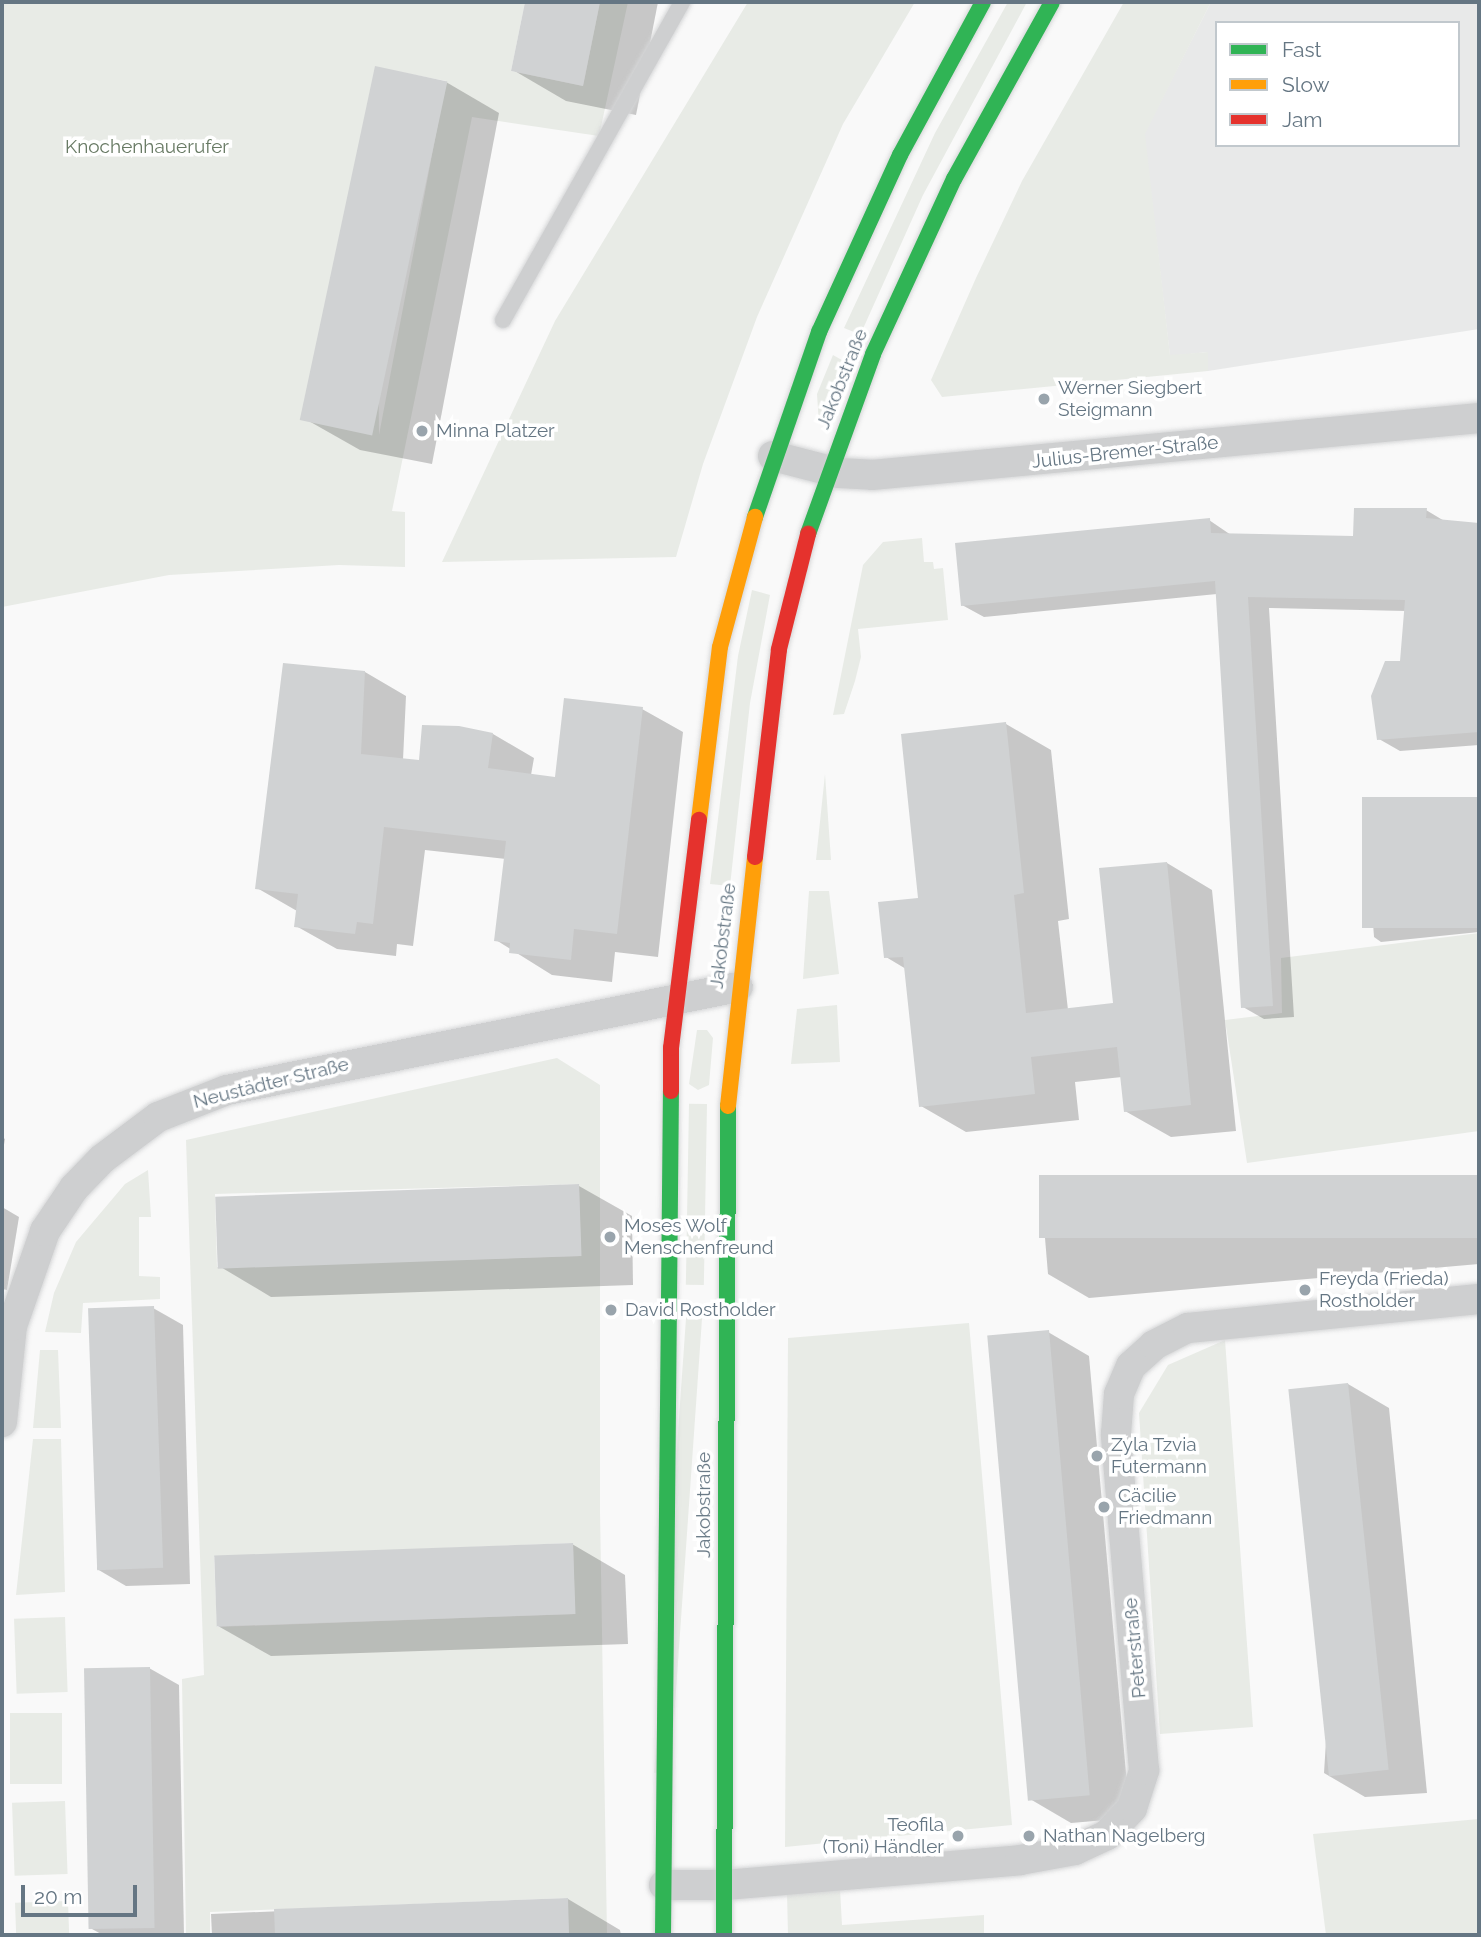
<!DOCTYPE html>
<meta charset="utf-8">
<style>
body{margin:0}
#map{position:relative;width:1481px;height:1937px;overflow:hidden;background:#f9f9f9;font-family:Raleway,sans-serif}
div>[style]{position:absolute}
[style*='--x']{left:calc(var(--x)*1px);top:calc(var(--y)*1px);width:calc(var(--w)*1px);rotate:calc(var(--a)*1deg)}
.built>*{inset:0;background:#e8e9e9}
.green>*{inset:0;background:#e8ebe6;transform-origin:0 0}
.shadow>*{inset:0;background:#0003}
.building>*{inset:0;background:#d0d2d3;transform-origin:0 0}
.roads{filter:drop-shadow(0 0 2px #d5d6d7) drop-shadow(0 0 2px #d5d6d7)}
.lane>*{height:16px;margin:-8px;padding:0 8px;transform-origin:8px;border-radius:8px;background:#cecfd0}
.street>*{height:30px;margin:-15px;padding:0 15px;transform-origin:15px;border-radius:15px;background:#cecfd0}
.fast>*{height:16px;margin:-8px;padding:0 8px;transform-origin:8px;border-radius:8px;background:#30b455}
.slow>*{height:16px;margin:-8px;padding:0 8px;transform-origin:8px;border-radius:8px;background:#ff9f0a}
.jam>*{height:16px;margin:-8px;padding:0 8px;transform-origin:8px;border-radius:8px;background:#e5322d}
.dots>*{width:19px;height:19px;translate:-50% -50%;box-sizing:border-box;border:4px solid #fff;border-radius:50%}
span{translate:-50% -50%;white-space:nowrap;text-align:center;line-height:1.15;-webkit-text-stroke:7px #fff;paint-order:stroke}
.park-label{font-size:19px;color:#687a64}
.street-label{font-size:19px;color:#657683}
.poi-label{font-size:19px;color:#657683}
.left{translate:0 -50%;text-align:left}
.right{translate:-100% -50%;text-align:right}
.frame{position:absolute;inset:0;border:4px solid #657683;pointer-events:none}
.legend{position:absolute;left:1215px;top:21px;width:245px;height:126px;box-sizing:border-box;background:#fff;border:2px solid #c1c8cd;margin:0;padding:9px 12px;list-style:none;font-size:21px;color:#657683}
.legend li{display:flex;align-items:center;gap:14px;height:35px}
.legend b{width:35px;border:2px solid #c1c8cd}
.scale{position:absolute;left:21px;top:1885px;width:116px;height:32px;box-sizing:border-box;border:4px solid #657683;border-top:0;padding-left:9px;font-size:21px;line-height:24px;white-space:nowrap;color:#657683;-webkit-text-stroke:5px #fff;paint-order:stroke}
</style>
<div id="map">
<div class="built">
<i style="clip-path:polygon(evenodd,1211px 2px,1479px 2px,1479px 329px,1208px 371px,1208px 352px,1170px 356px,1144px 134px,1211px 2px,1217px 23px,1458px 23px,1458px 145px,1217px 145px,1217px 23px)"></i>
</div>
<div class="green">
<i style="clip-path:polygon(evenodd,2px 2px,525px 2px,511px 71px,583px 86px,600px 2px,628px 2px,599px 136px,472px 117px,392px 511px,405px 512px,405px 567px,339px 565px,169px 575px,2px 607px,2px 2px,375px 67px,446px 81px,379px 435px,375px 67px)"></i>
<i style="clip-path:polygon(748px 2px,915px 2px,843px 124px,757px 317px,703px 464px,676px 557px,442px 562px,555px 321px)"></i>
<i style="clip-path:polygon(1008px 2px,1027px 2px,923px 195px,862px 331px,859px 334px,844px 328px,935px 133px)"></i>
<i style="clip-path:polygon(1124px 2px,1211px 2px,1145px 134px,1170px 355px,1208px 352px,1208px 371px,942px 397px,931px 380px,976px 278px,1022px 181px)"></i>
<i style="clip-path:polygon(833px 355px,849px 364px,830px 411px,819px 424px,817px 394px)"></i>
<i style="clip-path:polygon(922px 538px,924px 562px,933px 562px,934px 569px,943px 568px,948px 620px,858px 629px,861px 657px,855px 681px,844px 714px,833px 715px,863px 565px,883px 542px)"></i>
<i style="clip-path:polygon(752px 590px,770px 595px,750px 703px,730px 886px,710px 884px,738px 656px)"></i>
<i style="clip-path:polygon(825px 774px,831px 860px,816px 860px)"></i>
<i style="clip-path:polygon(809px 891px,829px 891px,839px 974px,803px 979px)"></i>
<i style="clip-path:polygon(1479px 933px,1479px 1131px,1247px 1163px,1225px 1020px,1282px 1013px,1281px 958px)"></i>
<i style="clip-path:polygon(837px 1005px,840px 1062px,791px 1064px,797px 1009px)"></i>
<i style="clip-path:polygon(697px 1030px,707px 1030px,713px 1038px,709px 1085px,698px 1090px,689px 1084px)"></i>
<i style="clip-path:polygon(evenodd,557px 1058px,600px 1085px,600px 1511px,607px 1935px,569px 1935px,567px 1898px,210px 1912px,210px 1935px,186px 1935px,182px 1679px,204px 1675px,186px 1140px,557px 1058px,579px 1184px,581px 1256px,217px 1267px,215px 1194px,579px 1184px,557px 1058px,573px 1543px,575px 1614px,217px 1627px,214px 1557px,573px 1543px)"></i>
<i style="left:707px;top:1104px;width:181px;height:18px;rotate:91deg"></i>
<i style="clip-path:polygon(148px 1170px,151px 1217px,139px 1217px,139px 1276px,160px 1277px,160px 1299px,83px 1303px,81px 1333px,45px 1332px,54px 1293px,76px 1242px,125px 1184px)"></i>
<i style="left:687px;top:1304px;width:16px;height:470px;rotate:4deg"></i>
<i style="clip-path:polygon(969px 1323px,1012px 1825px,785px 1847px,788px 1338px)"></i>
<i style="clip-path:polygon(1225px 1340px,1253px 1727px,1160px 1734px,1139px 1413px,1168px 1365px)"></i>
<i style="clip-path:polygon(40px 1350px,58px 1350px,61px 1428px,33px 1428px)"></i>
<i style="clip-path:polygon(33px 1439px,61px 1439px,65px 1592px,16px 1595px)"></i>
<i style="left:65px;top:1617px;width:75px;height:51px;rotate:88deg"></i>
<i style="left:10px;top:1713px;width:52px;height:71px"></i>
<i style="left:65px;top:1801px;width:73px;height:53px;rotate:88deg"></i>
<i style="clip-path:polygon(1479px 1819px,1479px 1935px,1326px 1935px,1313px 1834px)"></i>
<i style="clip-path:polygon(840px 1889px,842px 1925px,984px 1915px,984px 1935px,788px 1935px,787px 1893px)"></i>
<i style="left:68px;top:1901px;width:34px;height:53px;rotate:88deg"></i>
</div>
<div class="shadow">
<i style="clip-path:polygon(527px 2px,658px 2px,636px 115px,566px 101px,513px 70px)"></i>
<i style="clip-path:polygon(446px 82px,499px 113px,432px 464px,360px 450px,307px 420px)"></i>
<i style="clip-path:polygon(1426px 510px,1446px 522px,1479px 525px,1479px 745px,1400px 751px,1379px 739px,1402px 662px,1406px 611px,1269px 608px,1294px 1017px,1264px 1019px,1243px 1007px,1217px 594px,984px 617px,962px 605px,1209px 520px,1231px 535px,1355px 538px)"></i>
<i style="clip-path:polygon(284px 664px,365px 672px,406px 696px,403px 760px,421px 762px,493px 734px,534px 758px,531px 775px,557px 779px,642px 709px,683px 732px,658px 957px,615px 952px,612px 982px,552px 975px,496px 940px,506px 859px,425px 850px,413px 946px,397px 944px,396px 956px,337px 949px,296px 926px,297px 911px,257px 888px)"></i>
<i style="clip-path:polygon(1006px 724px,1051px 750px,1069px 919px,1058px 921px,1068px 1010px,1115px 1004px,1167px 863px,1212px 890px,1236px 1131px,1171px 1137px,1125px 1111px,1122px 1077px,1075px 1082px,1079px 1120px,966px 1132px,921px 1106px,906px 969px,886px 957px,920px 900px)"></i>
<i style="clip-path:polygon(1479px 799px,1479px 932px,1381px 942px,1374px 937px,1365px 810px)"></i>
<i style="clip-path:polygon(2px 1137px,5px 1139px,2px 1156px)"></i>
<i style="clip-path:polygon(1479px 1176px,1479px 1264px,1089px 1298px,1048px 1274px,1043px 1214px)"></i>
<i style="clip-path:polygon(579px 1186px,632px 1216px,633px 1285px,271px 1297px,219px 1266px)"></i>
<i style="clip-path:polygon(2px 1207px,19px 1217px,7px 1290px,2px 1289px)"></i>
<i style="clip-path:polygon(153px 1308px,183px 1325px,190px 1584px,126px 1586px,97px 1569px)"></i>
<i style="clip-path:polygon(1048px 1332px,1089px 1356px,1130px 1818px,1071px 1823px,1030px 1799px)"></i>
<i style="clip-path:polygon(1348px 1384px,1389px 1408px,1427px 1793px,1365px 1797px,1324px 1773px)"></i>
<i style="clip-path:polygon(572px 1544px,625px 1575px,628px 1644px,271px 1656px,218px 1626px)"></i>
<i style="clip-path:polygon(149px 1668px,179px 1685px,184px 1935px,103px 1935px,92px 1929px)"></i>
<i style="clip-path:polygon(568px 1899px,620px 1930px,621px 1935px,212px 1935px,211px 1914px)"></i>
</div>
<div class="building">
<i style="clip-path:polygon(525px 2px,600px 2px,583px 86px,511px 71px)"></i>
<i style="left:375px;top:66px;width:74px;height:362px;rotate:12deg"></i>
<i style="clip-path:polygon(1354px 508px,1427px 508px,1426px 518px,1479px 523px,1479px 732px,1377px 740px,1371px 696px,1385px 661px,1400px 661px,1405px 600px,1248px 597px,1273px 1006px,1241px 1008px,1215px 581px,961px 606px,955px 543px,1210px 518px,1211px 533px,1353px 536px)"></i>
<i style="clip-path:polygon(283px 663px,365px 671px,361px 754px,419px 760px,422px 725px,459px 726px,493px 733px,488px 768px,555px 777px,564px 698px,643px 707px,617px 934px,574px 929px,571px 960px,509px 953px,510px 943px,494px 941px,506px 841px,384px 827px,373px 924px,357px 922px,355px 934px,294px 927px,298px 894px,255px 889px)"></i>
<i style="clip-path:polygon(1006px 722px,1024px 893px,1014px 895px,1026px 1013px,1113px 1003px,1099px 868px,1167px 862px,1191px 1105px,1124px 1112px,1117px 1047px,1031px 1057px,1035px 1094px,919px 1107px,903px 957px,884px 958px,878px 902px,918px 898px,901px 734px)"></i>
<i style="left:1479px;top:797px;width:131px;height:117px;rotate:90deg"></i>
<i style="left:1479px;top:1175px;width:63px;height:440px;rotate:90deg"></i>
<i style="left:579px;top:1184px;width:72px;height:364px;rotate:88deg"></i>
<i style="left:154px;top:1306px;width:262px;height:66px;rotate:88deg"></i>
<i style="left:1049px;top:1330px;width:467px;height:62px;rotate:85deg"></i>
<i style="left:1348px;top:1383px;width:389px;height:60px;rotate:84deg"></i>
<i style="left:573px;top:1543px;width:71px;height:359px;rotate:88deg"></i>
<i style="left:150px;top:1667px;width:261px;height:66px;rotate:89deg"></i>
<i style="clip-path:polygon(568px 1898px,569px 1935px,275px 1935px,274px 1909px)"></i>
</div>
<div class="roads">
<div class="lane">
<i style="--x:503;--y:320;--w:365;--a:-60.6"></i>
</div>
<div class="street">
<i style="--x:773;--y:456;--w:68;--a:14.4"></i>
<i style="--x:839;--y:473;--w:33;--a:3"></i>
<i style="--x:872;--y:475;--w:610;--a:-5.36"></i>
<i style="--x:2;--y:1422;--w:97;--a:-84.1"></i>
<i style="--x:12;--y:1326;--w:101;--a:-70.8"></i>
<i style="--x:45;--y:1231;--w:52;--a:-56"></i>
<i style="--x:74;--y:1188;--w:40;--a:-46"></i>
<i style="--x:102;--y:1159;--w:70;--a:-36.9"></i>
<i style="--x:158;--y:1117;--w:74;--a:-21.4"></i>
<i style="--x:227;--y:1090;--w:521;--a:-11.4"></i>
<i style="--x:664;--y:1885;--w:61;--a:0"></i>
<i style="--x:725;--y:1885;--w:296;--a:-4.8"></i>
<i style="--x:1020;--y:1860;--w:56;--a:-10.3"></i>
<i style="--x:1075;--y:1850;--w:35;--a:-25"></i>
<i style="--x:1107;--y:1835;--w:37;--a:-47"></i>
<i style="--x:1132;--y:1808;--w:40;--a:-72"></i>
<i style="--x:1144;--y:1770;--w:337;--a:-94.8"></i>
<i style="--x:1116;--y:1434;--w:40;--a:-85.7"></i>
<i style="--x:1119;--y:1394;--w:30;--a:-67"></i>
<i style="--x:1131;--y:1366;--w:31;--a:-42"></i>
<i style="--x:1154;--y:1345;--w:38;--a:-27"></i>
<i style="--x:1188;--y:1328;--w:292;--a:-5.7"></i>
</div>
<div class="fast">
<i style="--x:755;--y:517;--w:196;--a:-70.9"></i>
<i style="--x:819;--y:332;--w:195;--a:-65.4"></i>
<i style="--x:900;--y:155;--w:174;--a:-61.5"></i>
<i style="--x:808;--y:534;--w:191;--a:-70.1"></i>
<i style="--x:873;--y:354;--w:193;--a:-65.2"></i>
<i style="--x:954;--y:179;--w:202;--a:-61"></i>
<i style="--x:663;--y:1935;--w:844;--a:-89.46"></i>
<i style="--x:724;--y:1935;--w:829;--a:-89.72"></i>
</div>
<div class="slow">
<i style="--x:699;--y:820;--w:174;--a:-83.1"></i>
<i style="--x:720;--y:647;--w:135;--a:-74.9"></i>
<i style="--x:728;--y:1106;--w:250;--a:-83.8"></i>
</div>
<div class="jam">
<i style="--x:755;--y:857;--w:209;--a:-83.4"></i>
<i style="--x:779;--y:649;--w:119;--a:-75.8"></i>
<i style="--x:671;--y:1091;--w:43;--a:-90"></i>
<i style="--x:671;--y:1048;--w:230;--a:-83"></i>
</div>
</div>
<div class="dots">
<i style="left:1044px;top:399px;background:#99a4ac"></i>
<i style="left:422px;top:431px;background:#99a4ac"></i>
<i style="left:610px;top:1237px;background:#99a4ac"></i>
<i style="left:1305px;top:1290px;background:#99a4ac"></i>
<i style="left:611px;top:1310px;background:#99a4ac"></i>
<i style="left:1097px;top:1456px;background:#99a4ac"></i>
<i style="left:1104px;top:1507px;background:#99a4ac"></i>
<i style="left:958px;top:1836px;background:#99a4ac"></i>
<i style="left:1029px;top:1836px;background:#99a4ac"></i>
</div>
<div class="park-label">
<span style="left:147px;top:147px">Knochenhauerufer</span>
</div>
<div class="street-label">
<span style="left:842px;top:379px;rotate:-68deg">Jakobstraße</span>
<span style="left:1125px;top:452px;rotate:-6deg">Julius-Bremer-Straße</span>
<span style="left:723px;top:936px;rotate:-83deg">Jakobstraße</span>
<span style="left:271px;top:1083px;rotate:-14deg">Neustädter Straße</span>
<span style="left:704px;top:1505px;rotate:-90deg">Jakobstraße</span>
<span style="left:1135px;top:1648px;rotate:-95deg">Peterstraße</span>
</div>
<div class="poi-label">
<span class="left" style="left:1058px;top:399px">Werner Siegbert<br>Steigmann</span>
<span class="left" style="left:436px;top:431px">Minna Platzer</span>
<span class="left" style="left:624px;top:1237px">Moses Wolf<br>Menschenfreund</span>
<span class="left" style="left:1319px;top:1290px">Freyda (Frieda)<br>Rostholder</span>
<span class="left" style="left:625px;top:1310px">David Rostholder</span>
<span class="left" style="left:1111px;top:1456px">Zyla Tzvia<br>Futermann</span>
<span class="left" style="left:1118px;top:1507px">Cäcilie<br>Friedmann</span>
<span class="right" style="left:944px;top:1836px">Teofila<br>(Toni) Händler</span>
<span class="left" style="left:1043px;top:1836px">Nathan Nagelberg</span>
</div>
<div class="frame"></div>
<ul class="legend">
<li><b style="height:9px;background:#30b455"></b>Fast</li>
<li><b style="height:9px;background:#ff9f0a"></b>Slow</li>
<li><b style="height:9px;background:#e5322d"></b>Jam</li>
</ul>
<div class="scale">20 m</div>
</div>
